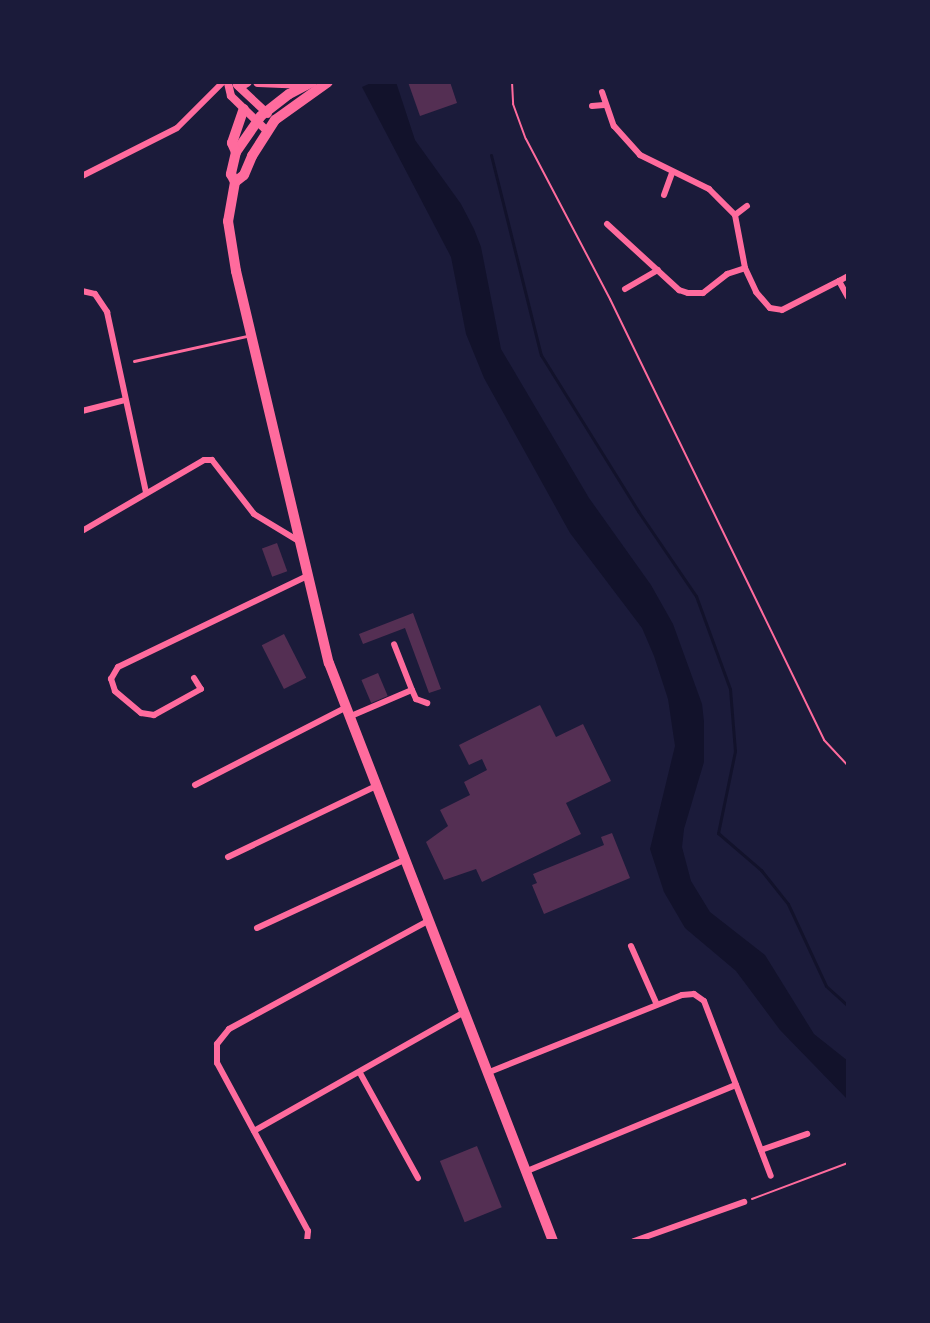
<!DOCTYPE html>
<style>
body{margin:0}
#map{position:relative;width:930px;height:1323px;overflow:hidden;background:#1b1b3a;font-family:"Public Sans",sans-serif}
div>[style]{position:absolute}
[style*='--x']{left:calc(var(--x)*1px);top:calc(var(--y)*1px);width:calc(var(--w)*1px);rotate:calc(var(--a)*1deg)}
.water>*{inset:0;background:#12122b}
.stream>*{height:3px;margin:-1.5px;padding:0 1.5px;transform-origin:1.5px;border-radius:1.5px;background:#12122b}
.building>*{inset:0;background:#542f53;transform-origin:0 0}
.path>*{height:2px;margin:-1px;padding:0 1px;transform-origin:1px;border-radius:1px;background:#ff6b9d}
.service>*{height:3px;margin:-1.5px;padding:0 1.5px;transform-origin:1.5px;border-radius:1.5px;background:#ff6b9d}
.minor>*{height:6px;margin:-3px;padding:0 3px;transform-origin:3px;border-radius:3px;background:#ff6b9d}
.tertiary>*{height:8px;margin:-4px;padding:0 4px;transform-origin:4px;border-radius:4px;background:#ff6b9d}
.primary>*{height:10px;margin:-5px;padding:0 5px;transform-origin:5px;border-radius:5px;background:#ff6b9d}
span{translate:-50% -50%;white-space:nowrap;text-align:center;line-height:1.15;-webkit-text-stroke:6px #1b1b3a;paint-order:stroke}
.frame{position:absolute;inset:0;border:84px solid #1b1b3a;pointer-events:none}
</style>
<div id="map">
<div class="water">
<i style="clip-path:polygon(373px 82px,396px 82px,415px 140px,461px 204px,474px 229px,481px 247px,501px 349px,589px 498px,651px 585px,673px 624px,702px 704px,704px 722px,704px 762px,684px 829px,682px 847px,691px 881px,710px 912px,765px 955px,814px 1034px,848px 1061px,848px 1100px,780px 1030px,736px 971px,685px 928px,664px 892px,650px 849px,675px 746px,668px 699px,654px 656px,642px 628px,570px 533px,484px 378px,466px 334px,451px 257px,362px 87px)"></i>
</div>
<div class="stream">
<i style="--x:491;--y:155;--w:206;--a:76"></i>
<i style="--x:541;--y:355;--w:184;--a:58.1"></i>
<i style="--x:638;--y:511;--w:103;--a:55.7"></i>
<i style="--x:696;--y:596;--w:99;--a:69.9"></i>
<i style="--x:730;--y:689;--w:62;--a:85.4"></i>
<i style="--x:735;--y:751;--w:84;--a:101.7"></i>
<i style="--x:718;--y:833;--w:57;--a:40.7"></i>
<i style="--x:761;--y:870;--w:43;--a:51.5"></i>
<i style="--x:788;--y:904;--w:90;--a:65.1"></i>
<i style="--x:826;--y:986;--w:30;--a:42"></i>
</div>
<div class="building">
<i style="clip-path:polygon(408px 82px,450px 82px,457px 103px,420px 116px)"></i>
<i style="left:277px;top:543px;width:30px;height:16px;rotate:70deg"></i>
<i style="clip-path:polygon(413px 613px,441px 689px,429px 693px,405px 628px,363px 644px,359px 634px)"></i>
<i style="left:284px;top:634px;width:49px;height:25px;rotate:63deg"></i>
<i style="left:378px;top:673px;width:25px;height:18px;rotate:67deg"></i>
<i style="clip-path:polygon(540px 705px,556px 737px,583px 724px,611px 781px,566px 803px,581px 834px,482px 882px,476px 869px,444px 880px,426px 842px,448px 826px,440px 810px,470px 795px,464px 782px,487px 770px,482px 759px,469px 765px,459px 745px)"></i>
<i style="clip-path:polygon(612px 833px,630px 878px,544px 914px,532px 885px,537px 883px,533px 874px,604px 845px,601px 837px)"></i>
<i style="left:477px;top:1146px;width:66px;height:40px;rotate:68deg"></i>
</div>
<div class="path">
<i style="--x:512;--y:82;--w:22;--a:87"></i>
<i style="--x:513;--y:104;--w:37;--a:70"></i>
<i style="--x:526;--y:139;--w:181;--a:62.3"></i>
<i style="--x:610;--y:299;--w:490;--a:64.1"></i>
<i style="--x:824;--y:740;--w:35;--a:47"></i>
<i style="--x:752;--y:1199;--w:103;--a:-20.6"></i>
</div>
<div class="service">
<i style="--x:134;--y:361;--w:116;--a:-12.5"></i>
</div>
<div class="minor">
<i style="--x:602;--y:92;--w:36;--a:71"></i>
<i style="--x:614;--y:126;--w:39;--a:48"></i>
<i style="--x:640;--y:155;--w:77;--a:26.2"></i>
<i style="--x:709;--y:189;--w:37;--a:45"></i>
<i style="--x:735;--y:215;--w:54;--a:79.3"></i>
<i style="--x:745;--y:268;--w:26;--a:65"></i>
<i style="--x:756;--y:292;--w:21;--a:49"></i>
<i style="--x:770;--y:308;--w:12;--a:9"></i>
<i style="--x:782;--y:310;--w:64;--a:-27"></i>
<i style="--x:592;--y:106;--w:12;--a:-5"></i>
<i style="--x:82;--y:176;--w:106;--a:-26.8"></i>
<i style="--x:177;--y:128;--w:65;--a:-45"></i>
<i style="--x:664;--y:195;--w:23;--a:-70"></i>
<i style="--x:735;--y:215;--w:15;--a:-37"></i>
<i style="--x:607;--y:224;--w:98;--a:42.5"></i>
<i style="--x:679;--y:290;--w:9;--a:18"></i>
<i style="--x:688;--y:293;--w:15;--a:0"></i>
<i style="--x:703;--y:293;--w:31;--a:-38"></i>
<i style="--x:727;--y:274;--w:19;--a:-18"></i>
<i style="--x:848;--y:276;--w:10;--a:151"></i>
<i style="--x:839;--y:281;--w:18;--a:61"></i>
<i style="--x:625;--y:289;--w:38;--a:-30"></i>
<i style="--x:82;--y:291;--w:13;--a:13"></i>
<i style="--x:95;--y:294;--w:22;--a:56"></i>
<i style="--x:107;--y:312;--w:185;--a:77.8"></i>
<i style="--x:82;--y:411;--w:44;--a:-14.3"></i>
<i style="--x:82;--y:531;--w:141;--a:-30.2"></i>
<i style="--x:204;--y:460;--w:8;--a:0"></i>
<i style="--x:212;--y:460;--w:68;--a:52.1"></i>
<i style="--x:254;--y:514;--w:50;--a:31.2"></i>
<i style="--x:194;--y:678;--w:13;--a:58"></i>
<i style="--x:201;--y:689;--w:54;--a:151"></i>
<i style="--x:154;--y:715;--w:13;--a:-171"></i>
<i style="--x:141;--y:713;--w:34;--a:-140"></i>
<i style="--x:115;--y:691;--w:13;--a:-108"></i>
<i style="--x:111;--y:679;--w:14;--a:-60"></i>
<i style="--x:118;--y:667;--w:210;--a:-25.7"></i>
<i style="--x:412;--y:690;--w:10;--a:66"></i>
<i style="--x:416;--y:699;--w:12;--a:20"></i>
<i style="--x:351;--y:716;--w:66;--a:-23.1"></i>
<i style="--x:412;--y:690;--w:49;--a:-111.4"></i>
<i style="--x:195;--y:785;--w:171;--a:-27.2"></i>
<i style="--x:228;--y:857;--w:166;--a:-25.6"></i>
<i style="--x:257;--y:928;--w:162;--a:-24.8"></i>
<i style="--x:631;--y:946;--w:64;--a:66.2"></i>
<i style="--x:360;--y:1073;--w:120;--a:61.1"></i>
<i style="--x:487;--y:1073;--w:210;--a:-21.8"></i>
<i style="--x:682;--y:995;--w:12;--a:-5"></i>
<i style="--x:694;--y:994;--w:12;--a:35"></i>
<i style="--x:704;--y:1001;--w:187;--a:69.1"></i>
<i style="--x:254;--y:1131;--w:241;--a:-29.5"></i>
<i style="--x:761;--y:1150;--w:49;--a:-19.2"></i>
<i style="--x:527;--y:1171;--w:226;--a:-22.4"></i>
<i style="--x:307;--y:1241;--w:10;--a:-84"></i>
<i style="--x:308;--y:1231;--w:191;--a:-118.4"></i>
<i style="--x:217;--y:1063;--w:19;--a:-90"></i>
<i style="--x:217;--y:1044;--w:19;--a:-51"></i>
<i style="--x:229;--y:1029;--w:226;--a:-28.5"></i>
<i style="--x:634;--y:1241;--w:117;--a:-19.5"></i>
</div>
<div class="tertiary">
<i style="--x:228;--y:83;--w:13;--a:77"></i>
<i style="--x:231;--y:96;--w:49;--a:44.2"></i>
<i style="--x:237;--y:85;--w:42;--a:43.1"></i>
</div>
<div class="primary">
<i style="--x:258;--y:82;--w:49;--a:2.3"></i>
<i style="--x:312;--y:82;--w:26;--a:152"></i>
<i style="--x:289;--y:94;--w:36;--a:142"></i>
<i style="--x:261;--y:116;--w:44;--a:124.8"></i>
<i style="--x:236;--y:152;--w:23;--a:103"></i>
<i style="--x:231;--y:174;--w:9;--a:63"></i>
<i style="--x:235;--y:182;--w:40;--a:100"></i>
<i style="--x:228;--y:221;--w:51;--a:80.9"></i>
<i style="--x:236;--y:271;--w:403;--a:76.7"></i>
<i style="--x:329;--y:663;--w:620;--a:68.82"></i>
<i style="--x:240;--y:86;--w:8;--a:-30"></i>
<i style="--x:236;--y:152;--w:10;--a:-114"></i>
<i style="--x:232;--y:143;--w:36;--a:-71"></i>
<i style="--x:235;--y:182;--w:11;--a:-38"></i>
<i style="--x:244;--y:175;--w:21;--a:-67"></i>
<i style="--x:252;--y:156;--w:43;--a:-57.4"></i>
<i style="--x:275;--y:120;--w:65;--a:-35.6"></i>
</div>
<div class="frame"></div>
</div>
